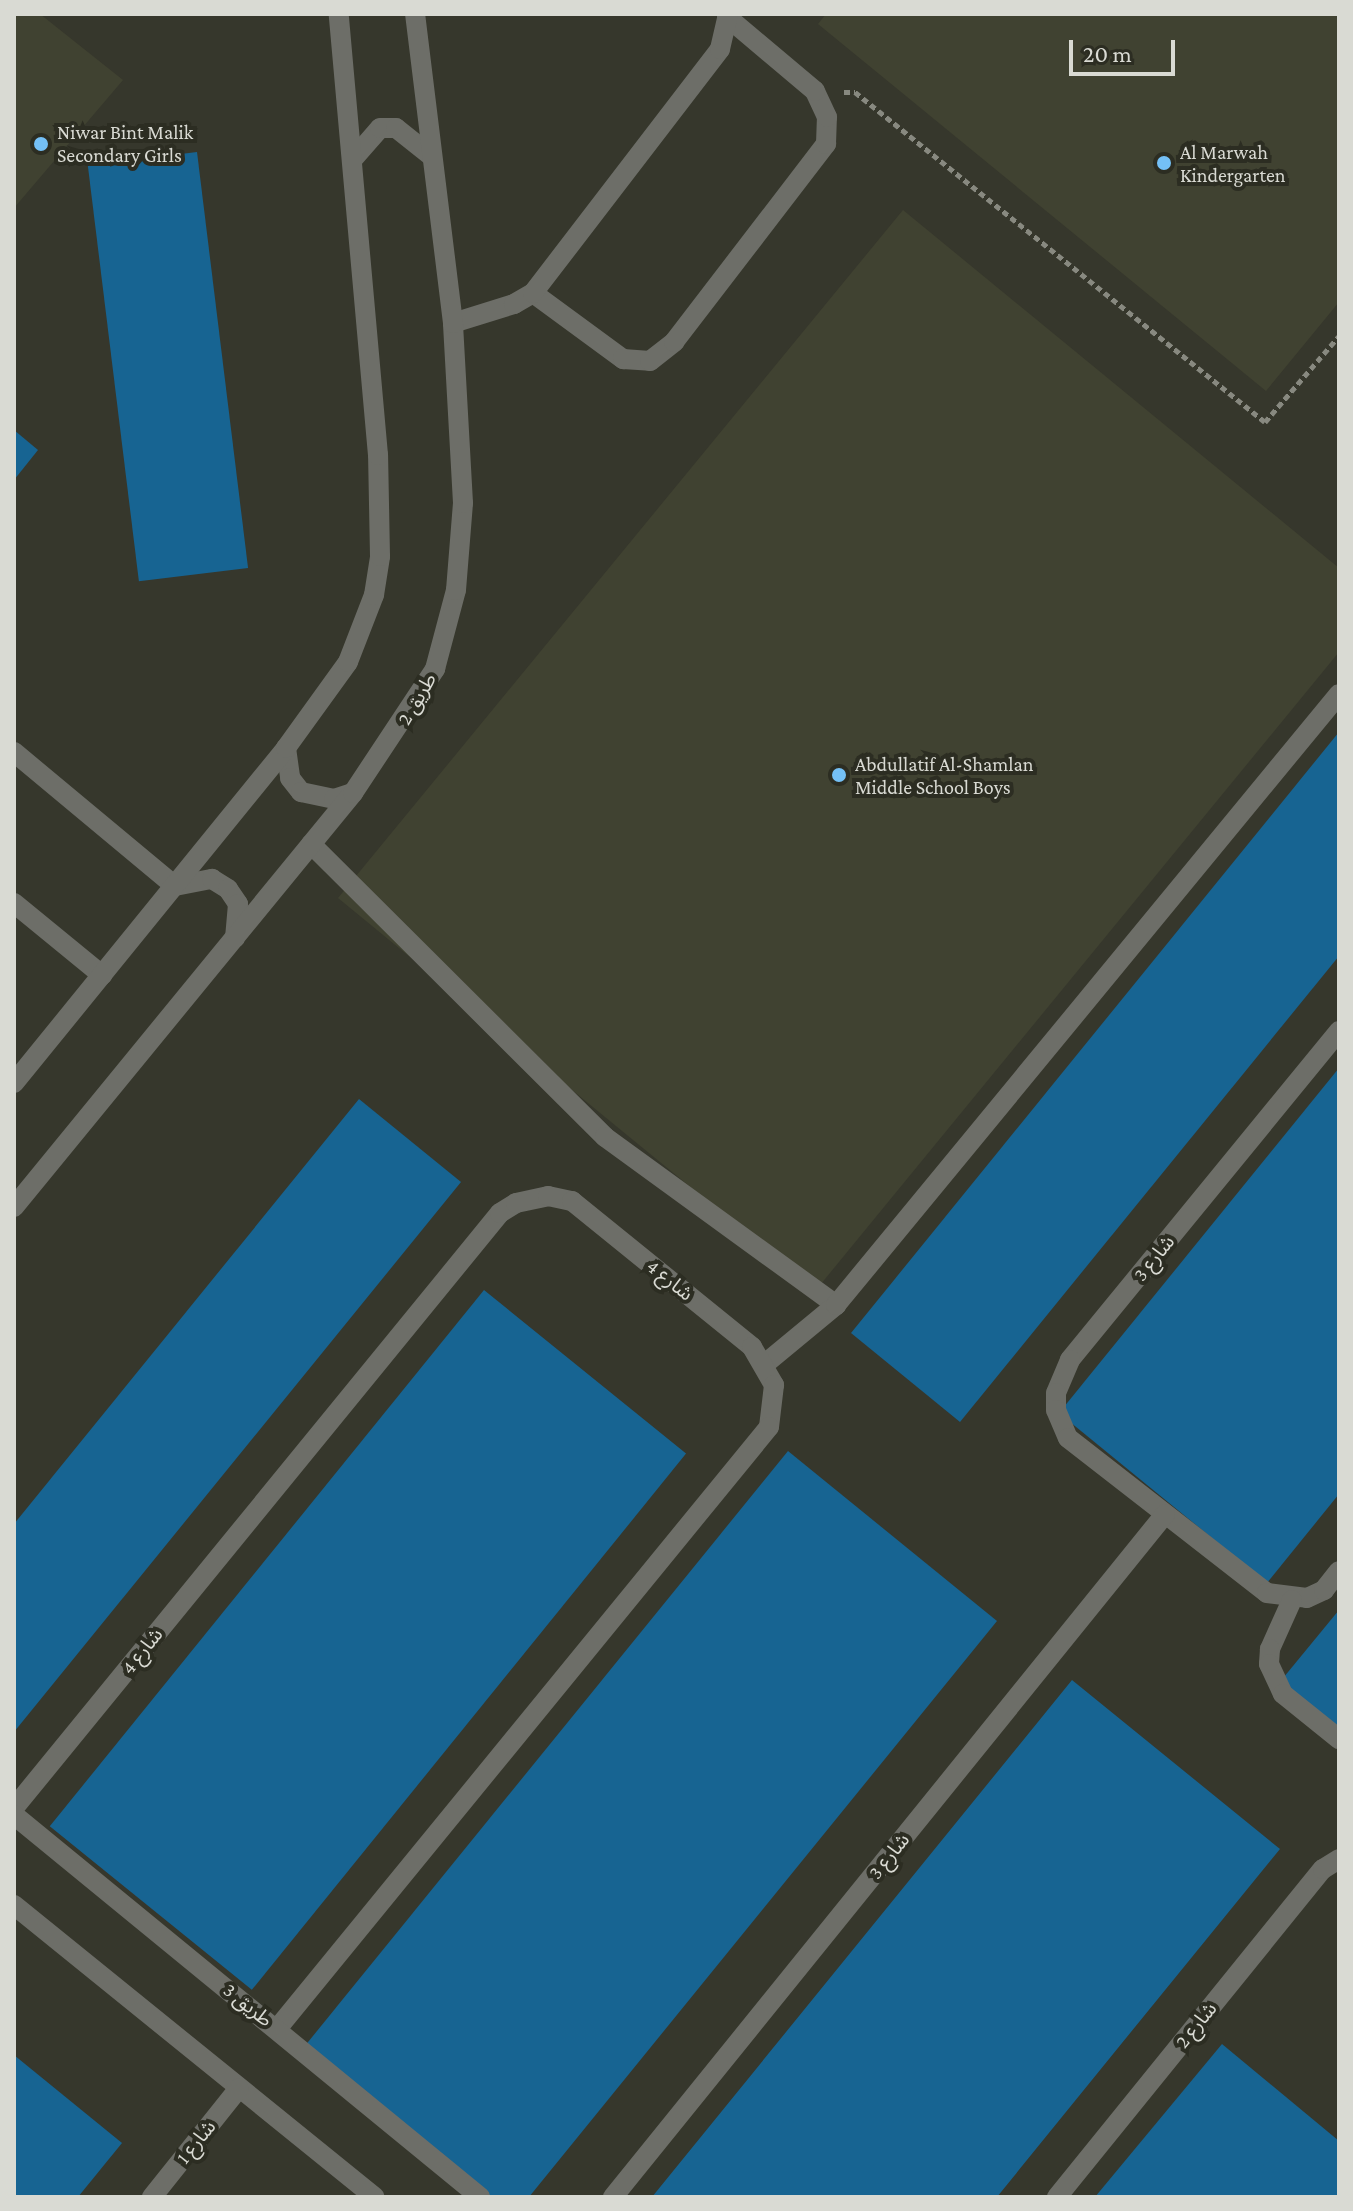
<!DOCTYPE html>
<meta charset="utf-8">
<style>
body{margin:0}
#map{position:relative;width:1353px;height:2211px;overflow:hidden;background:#36372c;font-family:"Crimson Pro","Noto Sans Arabic",serif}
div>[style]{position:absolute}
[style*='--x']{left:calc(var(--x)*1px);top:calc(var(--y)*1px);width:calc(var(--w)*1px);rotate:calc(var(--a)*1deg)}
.built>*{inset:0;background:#404231}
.building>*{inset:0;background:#176492;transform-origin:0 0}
.path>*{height:5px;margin-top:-2.5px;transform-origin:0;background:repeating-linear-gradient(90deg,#888980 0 6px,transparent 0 10px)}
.minor>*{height:20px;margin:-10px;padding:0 10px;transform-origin:10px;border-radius:10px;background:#6d6e68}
.dots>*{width:22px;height:22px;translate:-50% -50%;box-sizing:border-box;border:4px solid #2c2d22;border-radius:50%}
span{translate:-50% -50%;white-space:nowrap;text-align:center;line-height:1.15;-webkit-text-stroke:8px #2c2d22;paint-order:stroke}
.poi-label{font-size:20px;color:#d9dad3}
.left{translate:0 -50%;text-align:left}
.street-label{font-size:20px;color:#d9dad3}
.frame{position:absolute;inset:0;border:16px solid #d9dad3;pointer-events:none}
.scale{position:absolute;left:1069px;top:40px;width:106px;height:36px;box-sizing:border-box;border:4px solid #d9dad3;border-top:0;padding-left:10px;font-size:24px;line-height:28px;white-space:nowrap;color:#d9dad3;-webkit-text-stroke:6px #2c2d22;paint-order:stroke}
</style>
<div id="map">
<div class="built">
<i style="clip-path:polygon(14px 14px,40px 14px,123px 80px,14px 208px)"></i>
<i style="clip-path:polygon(826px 14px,1339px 14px,1339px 302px,1266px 391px,818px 24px)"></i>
<i style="clip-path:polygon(903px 210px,1339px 568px,1339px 652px,816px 1290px,338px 898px)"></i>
</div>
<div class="building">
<i style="left:197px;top:152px;width:419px;height:110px;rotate:83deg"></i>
<i style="clip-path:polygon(14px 430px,38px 450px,14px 480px)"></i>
<i style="clip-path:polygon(1339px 732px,1339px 956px,960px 1422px,851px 1333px)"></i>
<i style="clip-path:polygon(1339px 1068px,1339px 1494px,1267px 1583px,1059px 1413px)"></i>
<i style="clip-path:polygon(359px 1099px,461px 1182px,14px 1732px,14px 1524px)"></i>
<i style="left:484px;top:1290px;width:260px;height:690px;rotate:39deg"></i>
<i style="clip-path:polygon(788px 1451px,997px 1621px,529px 2197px,488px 2197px,304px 2047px)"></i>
<i style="clip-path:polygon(1339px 1610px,1339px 1732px,1279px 1683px)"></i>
<i style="clip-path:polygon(1072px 1680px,1280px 1849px,1122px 2043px,997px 2197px,652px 2197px)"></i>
<i style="clip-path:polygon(1222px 2044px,1339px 2141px,1339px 2197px,1095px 2197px)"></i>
<i style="clip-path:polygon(14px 2055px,122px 2143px,78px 2197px,14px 2197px)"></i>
</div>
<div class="path">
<i style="--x:844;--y:92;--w:11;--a:0"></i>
<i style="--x:855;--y:92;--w:526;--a:38.83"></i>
<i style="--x:1265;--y:422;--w:113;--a:-49.3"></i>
</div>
<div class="minor">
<i style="--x:353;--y:159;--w:41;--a:-48.9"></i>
<i style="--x:380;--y:128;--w:16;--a:0"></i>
<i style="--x:396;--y:128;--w:43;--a:38.5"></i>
<i style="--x:533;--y:293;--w:112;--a:36.3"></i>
<i style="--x:623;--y:359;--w:27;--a:4"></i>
<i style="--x:650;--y:361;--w:31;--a:-38"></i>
<i style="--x:674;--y:342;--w:250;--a:-52.5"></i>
<i style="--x:826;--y:144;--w:27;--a:-88"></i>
<i style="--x:827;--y:117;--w:29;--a:-115"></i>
<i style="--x:815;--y:91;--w:115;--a:-139.9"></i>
<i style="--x:453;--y:323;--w:64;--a:-17.3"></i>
<i style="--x:514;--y:304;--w:22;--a:-30"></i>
<i style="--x:533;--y:293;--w:307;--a:-52.5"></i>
<i style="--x:720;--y:49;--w:36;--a:-77"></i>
<i style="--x:286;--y:748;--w:30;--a:82"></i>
<i style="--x:290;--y:778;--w:18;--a:52"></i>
<i style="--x:301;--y:792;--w:34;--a:12"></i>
<i style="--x:334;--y:799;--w:20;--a:-18"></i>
<i style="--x:14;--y:752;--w:209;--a:39.8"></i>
<i style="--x:175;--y:886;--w:38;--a:-11"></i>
<i style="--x:212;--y:879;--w:19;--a:32"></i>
<i style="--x:228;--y:889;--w:18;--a:56"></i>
<i style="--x:238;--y:904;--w:34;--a:95"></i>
<i style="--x:311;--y:844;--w:415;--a:44.9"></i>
<i style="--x:605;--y:1137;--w:286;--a:36"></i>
<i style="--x:14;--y:903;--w:114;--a:39.3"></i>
<i style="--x:1339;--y:1031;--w:425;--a:129.3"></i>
<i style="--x:1070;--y:1360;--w:36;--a:113"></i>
<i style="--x:1056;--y:1393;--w:17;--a:90"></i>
<i style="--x:1056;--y:1410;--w:30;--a:67"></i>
<i style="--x:1068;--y:1438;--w:252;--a:37.9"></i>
<i style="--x:1267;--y:1593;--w:40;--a:7.1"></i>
<i style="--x:1307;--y:1598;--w:19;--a:-25"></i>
<i style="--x:1324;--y:1590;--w:24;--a:-52"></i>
<i style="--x:14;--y:1083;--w:432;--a:-50.9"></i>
<i style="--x:286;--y:748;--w:106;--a:-54.2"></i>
<i style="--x:348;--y:662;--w:72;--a:-68.8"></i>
<i style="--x:374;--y:595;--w:39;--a:-81"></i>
<i style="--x:380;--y:556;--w:101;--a:-91.1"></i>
<i style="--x:378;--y:455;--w:443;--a:-95.1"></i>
<i style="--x:14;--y:1207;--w:535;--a:-50.69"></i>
<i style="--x:353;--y:793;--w:149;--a:-56.5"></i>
<i style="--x:435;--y:669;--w:82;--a:-75.1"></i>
<i style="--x:456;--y:590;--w:87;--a:-85.4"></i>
<i style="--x:463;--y:503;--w:180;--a:-93.2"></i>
<i style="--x:453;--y:323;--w:311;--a:-97"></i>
<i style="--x:766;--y:1363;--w:91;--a:-39.6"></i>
<i style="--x:836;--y:1305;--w:791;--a:-50.54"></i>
<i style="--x:1292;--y:1600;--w:54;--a:114.2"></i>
<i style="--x:1270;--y:1649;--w:15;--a:94"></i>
<i style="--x:1269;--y:1664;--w:33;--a:65"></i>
<i style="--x:1283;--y:1694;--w:72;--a:38.8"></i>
<i style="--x:14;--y:1808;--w:768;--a:-50.76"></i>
<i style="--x:500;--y:1213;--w:19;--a:-32"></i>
<i style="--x:516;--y:1203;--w:33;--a:-12"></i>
<i style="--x:548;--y:1196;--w:25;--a:12"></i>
<i style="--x:572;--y:1201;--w:232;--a:39"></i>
<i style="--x:752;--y:1347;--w:44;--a:59.9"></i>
<i style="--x:774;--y:1385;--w:42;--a:96.8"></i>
<i style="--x:769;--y:1427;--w:777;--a:129.26"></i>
<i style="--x:14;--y:1815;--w:603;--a:39.34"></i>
<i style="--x:14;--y:1905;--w:464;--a:39"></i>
<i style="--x:152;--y:2197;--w:139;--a:-51.4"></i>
<i style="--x:613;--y:2197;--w:878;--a:-51.05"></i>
<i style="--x:1057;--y:2197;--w:422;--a:-51"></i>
<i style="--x:1323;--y:1869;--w:19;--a:-32"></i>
</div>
<div class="dots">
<i style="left:41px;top:144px;background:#74c0f6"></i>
<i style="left:1164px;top:163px;background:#74c0f6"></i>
<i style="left:839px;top:775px;background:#74c0f6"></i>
</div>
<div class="poi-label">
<span class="left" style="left:57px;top:144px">Niwar Bint Malik<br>Secondary Girls</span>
<span class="left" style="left:1180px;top:164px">Al Marwah<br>Kindergarten</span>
<span class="left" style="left:855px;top:776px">Abdullatif Al-Shamlan<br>Middle School Boys</span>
</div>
<div class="street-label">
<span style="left:417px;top:699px;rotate:-59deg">طريق 2</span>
<span style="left:1154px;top:1258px;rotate:-51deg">شارع 3</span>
<span style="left:670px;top:1280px;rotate:39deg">شارع 4</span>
<span style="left:142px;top:1651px;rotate:-51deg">شارع 4</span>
<span style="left:889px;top:1856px;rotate:-51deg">شارع 3</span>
<span style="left:248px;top:2005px;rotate:39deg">طريق 3</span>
<span style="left:1196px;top:2025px;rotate:-51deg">شارع 2</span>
<span style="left:196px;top:2142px;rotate:-51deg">شارع 1</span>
</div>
<div class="frame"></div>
<div class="scale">20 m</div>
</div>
